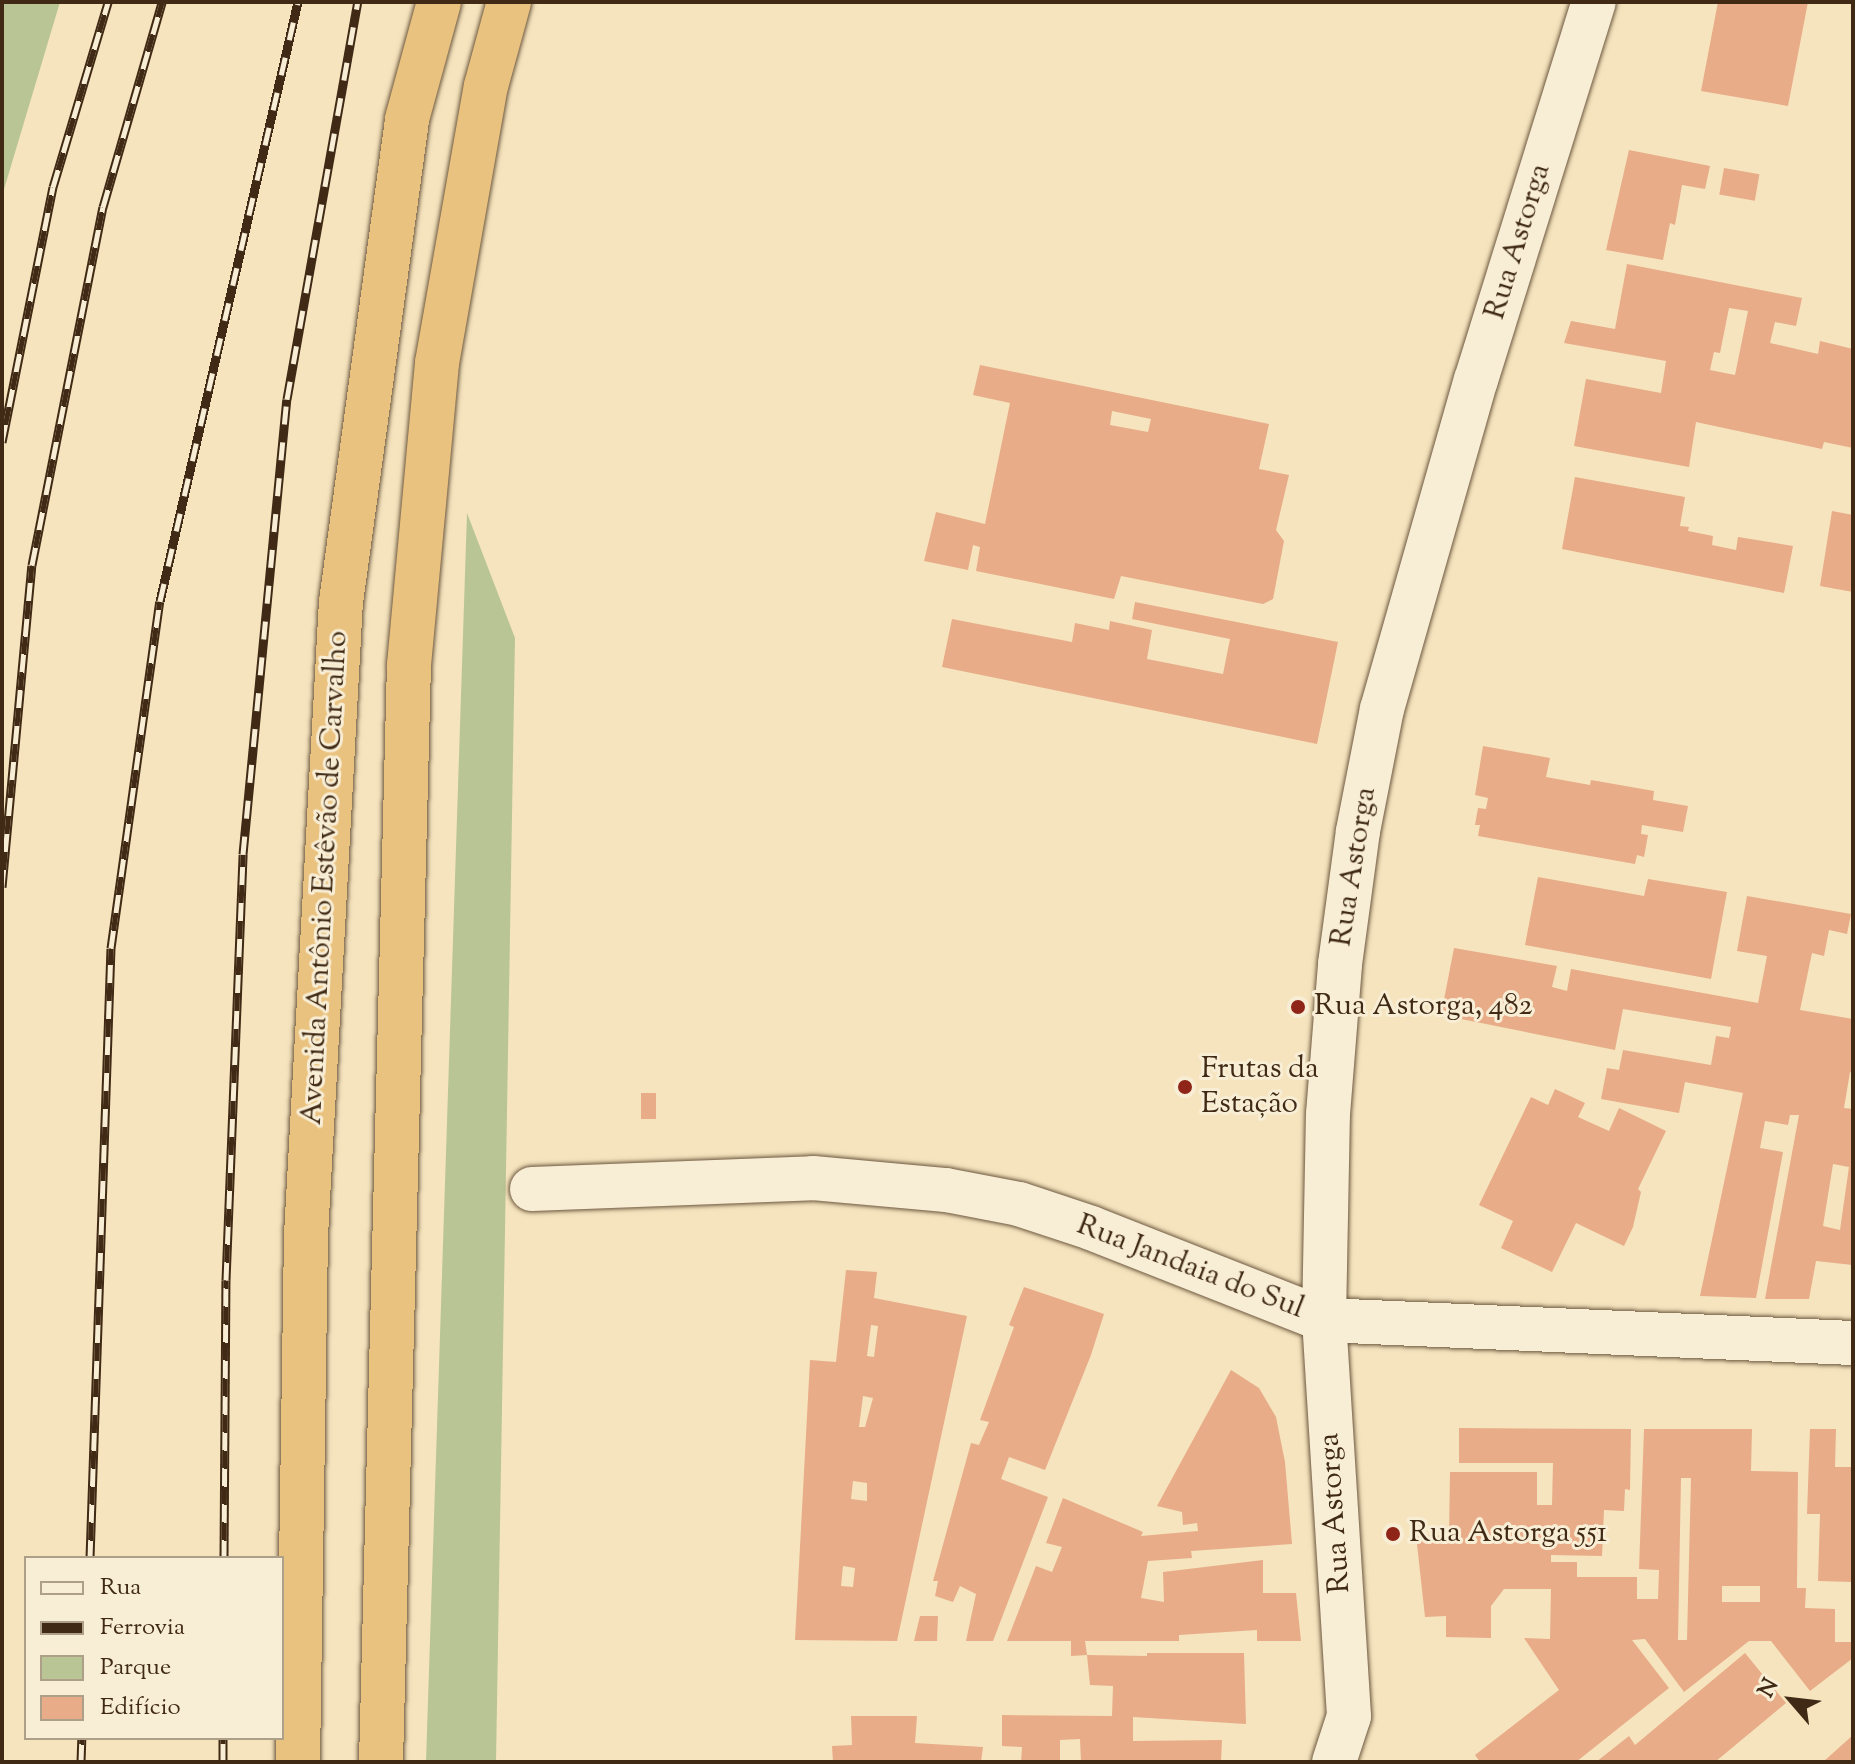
<!DOCTYPE html>
<meta charset="utf-8">
<style>
body{margin:0}
#map{position:relative;width:1855px;height:1764px;overflow:hidden;background:#f5e4be;font-family:"Sorts Mill Goudy",serif}
div>[style]{position:absolute}
[style*='--x']{left:calc(var(--x)*1px);top:calc(var(--y)*1px);width:calc(var(--w)*1px);rotate:calc(var(--a)*1deg)}
.green>*{inset:0;background:#b9c594}
.building>*{inset:0;background:#e8ac88;transform-origin:0 0}
.roads{filter:drop-shadow(0 0 2px #6d583f) drop-shadow(0 0 2px #6d583f)}
.minor>*{height:44px;margin:-22px;padding:0 22px;transform-origin:22px;border-radius:22px;background:#f8edd5}
.highway>*{height:44px;margin:-22px;padding:0 22px;transform-origin:22px;border-radius:22px;background:#eac27f}
.rail>*{height:9px;margin-top:-4.5px;transform-origin:0;background:repeating-linear-gradient(90deg,#f8edd5 0 18px,#402a15 0 36px);box-sizing:border-box;border-block:2px solid #402a15}
.dots>*{width:22px;height:22px;translate:-50% -50%;box-sizing:border-box;border:4px solid #f8edd5;border-radius:50%}
span{translate:-50% -50%;white-space:nowrap;text-align:center;line-height:1.15;-webkit-text-stroke:6px #f8edd5;paint-order:stroke}
.street-label{font-size:30px;color:#402a15}
.poi-label{font-size:30px;color:#402a15}
.left{translate:0 -50%;text-align:left}
.frame{position:absolute;inset:0;border:4px solid #402a15;pointer-events:none}
.legend{position:absolute;left:24px;top:1556px;width:260px;height:184px;box-sizing:border-box;background:#f8edd5;border:2px solid #ae9f88;margin:0;padding:10px 14px;list-style:none;font-size:24px;color:#402a15}
.legend li{display:flex;align-items:center;gap:16px;height:40px}
.legend b{width:40px;border:2px solid #ae9f88}
.north{position:absolute;left:1751px;top:1660px;width:80px;height:80px;-webkit-text-stroke:6px #f8edd5;paint-order:stroke;rotate:298deg;font-size:22px;font-weight:700;line-height:32px;text-align:center;color:#402a15}
.north::after{content:'';display:block;margin:auto;width:28px;height:36px;background:#402a15;clip-path:polygon(50% 0,100% 100%,50% 72%,0 100%)}
</style>
<div id="map">
<div class="green">
<i style="clip-path:polygon(2px 2px,60px 2px,2px 196px)"></i>
<i style="clip-path:polygon(467px 513px,515px 638px,496px 1762px,426px 1762px)"></i>
</div>
<div class="building">
<i style="clip-path:polygon(1718px 2px,1808px 2px,1788px 106px,1701px 91px)"></i>
<i style="clip-path:polygon(1629px 150px,1710px 166px,1705px 189px,1682px 185px,1675px 225px,1670px 223px,1663px 260px,1606px 250px)"></i>
<i style="left:1724px;top:168px;width:36px;height:27px;rotate:10deg"></i>
<i style="clip-path:polygon(evenodd,1627px 264px,1802px 298px,1796px 326px,1775px 322px,1770px 343px,1818px 354px,1820px 341px,1853px 349px,1853px 448px,1824px 442px,1822px 449px,1696px 422px,1689px 467px,1574px 446px,1586px 379px,1661px 393px,1666px 361px,1564px 343px,1571px 321px,1615px 329px,1627px 264px,1729px 308px,1748px 311px,1735px 375px,1710px 370px,1714px 352px,1720px 353px,1729px 308px)"></i>
<i style="clip-path:polygon(evenodd,980px 365px,1269px 424px,1259px 469px,1289px 475px,1276px 530px,1284px 541px,1273px 599px,1263px 604px,1121px 576px,1114px 599px,976px 571px,980px 547px,973px 545px,968px 570px,924px 561px,936px 512px,985px 524px,1010px 403px,973px 395px,980px 365px,1112px 411px,1151px 419px,1148px 432px,1110px 425px,1112px 411px)"></i>
<i style="clip-path:polygon(1575px 477px,1685px 497px,1680px 526px,1689px 527px,1688px 531px,1713px 536px,1712px 545px,1736px 550px,1738px 537px,1793px 546px,1784px 593px,1562px 549px)"></i>
<i style="clip-path:polygon(1832px 511px,1853px 515px,1853px 592px,1820px 586px)"></i>
<i style="clip-path:polygon(1135px 602px,1338px 642px,1317px 744px,942px 667px,952px 619px,1072px 642px,1075px 623px,1109px 630px,1110px 621px,1152px 630px,1147px 659px,1223px 674px,1230px 639px,1132px 619px)"></i>
<i style="clip-path:polygon(1483px 746px,1550px 758px,1546px 777px,1590px 785px,1591px 780px,1654px 791px,1653px 800px,1688px 806px,1683px 832px,1642px 825px,1641px 834px,1648px 835px,1644px 857px,1637px 855px,1635px 864px,1478px 836px,1480px 825px,1475px 825px,1478px 808px,1486px 809px,1488px 798px,1475px 795px)"></i>
<i style="clip-path:polygon(1538px 877px,1644px 896px,1648px 879px,1727px 892px,1711px 979px,1525px 945px)"></i>
<i style="clip-path:polygon(evenodd,1747px 896px,1851px 914px,1847px 934px,1829px 930px,1824px 956px,1812px 953px,1800px 1010px,1853px 1019px,1853px 1073px,1850px 1072px,1844px 1108px,1853px 1109px,1853px 1265px,1816px 1261px,1809px 1299px,1765px 1299px,1799px 1115px,1790px 1115px,1788px 1125px,1765px 1121px,1760px 1148px,1783px 1152px,1756px 1298px,1700px 1296px,1743px 1093px,1685px 1082px,1679px 1113px,1601px 1099px,1607px 1068px,1619px 1070px,1623px 1050px,1711px 1065px,1716px 1036px,1729px 1038px,1731px 1027px,1623px 1009px,1615px 1050px,1441px 1015px,1454px 948px,1557px 966px,1552px 987px,1567px 991px,1571px 969px,1758px 1003px,1767px 956px,1737px 951px,1747px 896px,1833px 1164px,1849px 1167px,1840px 1230px,1823px 1226px,1833px 1164px)"></i>
<i style="clip-path:polygon(1555px 1089px,1585px 1103px,1578px 1117px,1609px 1131px,1619px 1108px,1666px 1131px,1638px 1189px,1641px 1192px,1633px 1227px,1624px 1246px,1576px 1223px,1552px 1272px,1501px 1248px,1513px 1221px,1479px 1205px,1531px 1097px,1548px 1105px)"></i>
<i style="left:641px;top:1093px;width:15px;height:26px"></i>
<i style="clip-path:polygon(evenodd,846px 1270px,877px 1272px,874px 1298px,967px 1316px,897px 1641px,795px 1640px,810px 1360px,836px 1362px,846px 1270px,871px 1325px,878px 1326px,874px 1357px,867px 1356px,871px 1325px,846px 1270px,863px 1396px,873px 1398px,865px 1427px,859px 1427px,863px 1396px,846px 1270px,853px 1481px,867px 1483px,867px 1501px,851px 1499px,853px 1481px,846px 1270px,843px 1566px,855px 1568px,853px 1587px,841px 1586px,843px 1566px)"></i>
<i style="clip-path:polygon(1024px 1287px,1104px 1314px,1091px 1355px,1045px 1470px,1009px 1457px,1001px 1479px,1048px 1497px,993px 1641px,966px 1641px,976px 1594px,960px 1586px,953px 1602px,935px 1596px,938px 1581px,933px 1581px,971px 1443px,979px 1445px,989px 1422px,980px 1420px,1014px 1327px,1009px 1325px)"></i>
<i style="clip-path:polygon(1231px 1370px,1259px 1388px,1276px 1417px,1285px 1462px,1292px 1544px,1191px 1551px,1192px 1558px,1148px 1561px,1141px 1598px,1164px 1602px,1163px 1572px,1263px 1560px,1263px 1593px,1296px 1593px,1301px 1641px,1257px 1641px,1257px 1630px,1179px 1635px,1179px 1641px,1085px 1641px,1087px 1655px,1071px 1656px,1071px 1641px,1007px 1641px,1036px 1566px,1052px 1572px,1062px 1547px,1046px 1543px,1063px 1498px,1143px 1532px,1141px 1536px,1198px 1531px,1197px 1523px,1183px 1525px,1182px 1512px,1157px 1506px)"></i>
<i style="clip-path:polygon(evenodd,1459px 1428px,1631px 1429px,1630px 1490px,1625px 1489px,1624px 1511px,1604px 1510px,1602px 1556px,1551px 1555px,1551px 1562px,1577px 1562px,1577px 1577px,1637px 1577px,1637px 1599px,1658px 1599px,1659px 1570px,1639px 1569px,1644px 1429px,1752px 1429px,1751px 1471px,1798px 1472px,1797px 1588px,1806px 1588px,1805px 1608px,1835px 1609px,1835px 1642px,1853px 1642px,1853px 1658px,1810px 1691px,1771px 1641px,1749px 1641px,1684px 1692px,1645px 1639px,1632px 1640px,1669px 1688px,1576px 1762px,1480px 1762px,1475px 1755px,1559px 1690px,1524px 1638px,1550px 1639px,1551px 1589px,1504px 1589px,1491px 1606px,1491px 1638px,1446px 1637px,1446px 1616px,1425px 1617px,1416px 1535px,1449px 1536px,1450px 1472px,1537px 1472px,1537px 1505px,1552px 1505px,1553px 1463px,1459px 1463px,1459px 1428px,1681px 1478px,1691px 1478px,1687px 1640px,1678px 1640px,1681px 1478px,1459px 1428px,1722px 1586px,1760px 1586px,1760px 1602px,1722px 1602px,1722px 1586px)"></i>
<i style="clip-path:polygon(1810px 1429px,1836px 1429px,1835px 1467px,1853px 1467px,1853px 1582px,1818px 1581px,1820px 1514px,1807px 1514px)"></i>
<i style="clip-path:polygon(920px 1616px,938px 1616px,937px 1641px,914px 1641px)"></i>
<i style="clip-path:polygon(1147px 1653px,1244px 1653px,1246px 1724px,1133px 1717px,1133px 1741px,1222px 1740px,1221px 1762px,1081px 1762px,1080px 1739px,1060px 1740px,1060px 1762px,1021px 1762px,1022px 1747px,1002px 1746px,1002px 1715px,1112px 1716px,1113px 1686px,1090px 1685px,1087px 1655px,1147px 1656px)"></i>
<i style="clip-path:polygon(1745px 1653px,1786px 1703px,1715px 1762px,1596px 1762px,1629px 1736px,1635px 1745px)"></i>
<i style="clip-path:polygon(851px 1716px,917px 1716px,915px 1743px,983px 1747px,981px 1762px,833px 1762px,832px 1746px,852px 1745px)"></i>
<i style="clip-path:polygon(1853px 1735px,1853px 1762px,1823px 1762px)"></i>
</div>
<div class="roads">
<div class="minor">
<i style="--x:532;--y:1189;--w:281;--a:-2.2"></i>
<i style="--x:813;--y:1178;--w:134;--a:5.2"></i>
<i style="--x:946;--y:1190;--w:74;--a:10.9"></i>
<i style="--x:1019;--y:1204;--w:76;--a:18.4"></i>
<i style="--x:1091;--y:1228;--w:251;--a:21.5"></i>
<i style="--x:1324;--y:1320;--w:529;--a:2.49"></i>
<i style="--x:1334;--y:1762;--w:48;--a:-71.9"></i>
<i style="--x:1349;--y:1716;--w:397;--a:-93.6"></i>
<i style="--x:1324;--y:1320;--w:206;--a:-88.9"></i>
<i style="--x:1328;--y:1114;--w:150;--a:-85.4"></i>
<i style="--x:1340;--y:964;--w:134;--a:-82.3"></i>
<i style="--x:1358;--y:831;--w:124;--a:-78.9"></i>
<i style="--x:1382;--y:709;--w:342;--a:-74.1"></i>
<i style="--x:1476;--y:380;--w:396;--a:-72.7"></i>
</div>
<div class="highway">
<i style="--x:298;--y:1762;--w:527;--a:-89.13"></i>
<i style="--x:306;--y:1235;--w:634;--a:-86.84"></i>
<i style="--x:341;--y:602;--w:487;--a:-82.2"></i>
<i style="--x:407;--y:119;--w:121;--a:-74.7"></i>
<i style="--x:381;--y:1762;--w:1097;--a:-88.54"></i>
<i style="--x:409;--y:665;--w:303;--a:-84.7"></i>
<i style="--x:437;--y:363;--w:281;--a:-80"></i>
<i style="--x:486;--y:86;--w:87;--a:-74.7"></i>
</div>
</div>
<div class="rail">
<i style="--x:2;--y:442;--w:260;--a:-78.7"></i>
<i style="--x:53;--y:187;--w:193;--a:-73.4"></i>
<i style="--x:2;--y:887;--w:323;--a:-84.7"></i>
<i style="--x:32;--y:565;--w:365;--a:-78.8"></i>
<i style="--x:103;--y:207;--w:213;--a:-73.9"></i>
<i style="--x:90;--y:1558;--w:610;--a:-88.03"></i>
<i style="--x:111;--y:948;--w:350;--a:-82"></i>
<i style="--x:160;--y:601;--w:615;--a:-77.03"></i>
<i style="--x:224;--y:1558;--w:278;--a:-89.6"></i>
<i style="--x:226;--y:1280;--w:426;--a:-87.7"></i>
<i style="--x:243;--y:854;--w:457;--a:-84.5"></i>
<i style="--x:287;--y:399;--w:403;--a:-79.9"></i>
<i style="--x:81;--y:1762;--w:24;--a:-88"></i>
<i style="--x:223;--y:1762;--w:24;--a:-90"></i>
</div>
<div class="dots">
<i style="left:1298px;top:1007px;background:#8f2418"></i>
<i style="left:1185px;top:1087px;background:#8f2418"></i>
<i style="left:1393px;top:1534px;background:#8f2418"></i>
</div>
<div class="street-label">
<span style="left:1519px;top:242px;rotate:-73deg">Rua Astorga</span>
<span style="left:1355px;top:867px;rotate:-81deg">Rua Astorga</span>
<span style="left:326px;top:878px;rotate:-87deg">Avenida Antônio Estêvão de Carvalho</span>
<span style="left:1190px;top:1268px;rotate:21deg">Rua Jandaia do Sul</span>
<span style="left:1336px;top:1513px;rotate:-94deg">Rua Astorga</span>
</div>
<div class="poi-label">
<span class="left" style="left:1314px;top:1007px">Rua Astorga, 482</span>
<span class="left" style="left:1201px;top:1087px">Frutas da<br>Estação</span>
<span class="left" style="left:1409px;top:1534px">Rua Astorga 551</span>
</div>
<div class="frame"></div>
<ul class="legend">
<li><b style="height:10px;background:#f8edd5"></b>Rua</li>
<li><b style="height:10px;background:#402a15"></b>Ferrovia</li>
<li><b style="height:22px;background:#b9c594"></b>Parque</li>
<li><b style="height:22px;background:#e8ac88"></b>Edifício</li>
</ul>
<div class="north">N</div>
</div>
